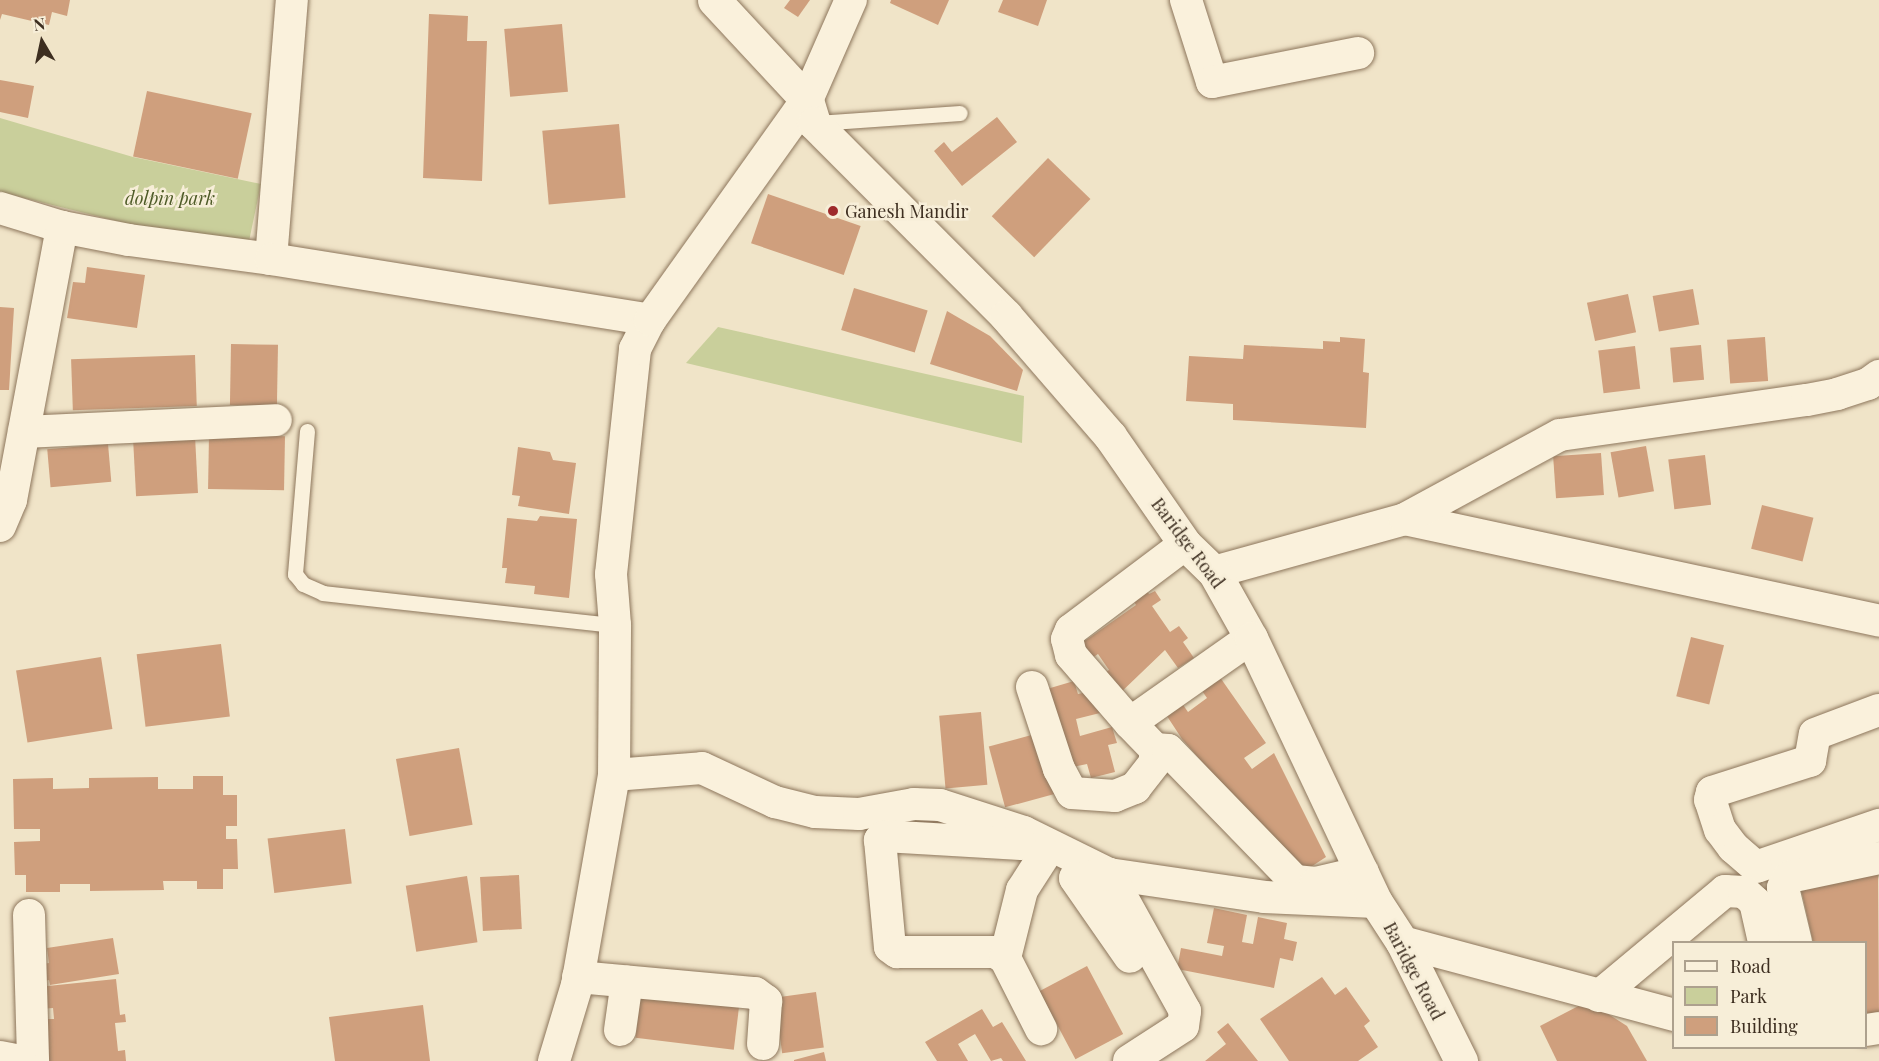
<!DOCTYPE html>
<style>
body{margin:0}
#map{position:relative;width:1879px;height:1061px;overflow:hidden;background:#f0e4c8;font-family:"Playfair Display",serif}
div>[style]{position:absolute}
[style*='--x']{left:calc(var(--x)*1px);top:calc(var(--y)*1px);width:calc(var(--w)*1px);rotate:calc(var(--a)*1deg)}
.green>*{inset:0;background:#c9cf9b}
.building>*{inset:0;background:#cf9f7d;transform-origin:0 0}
.roads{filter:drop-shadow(0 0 2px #8d765c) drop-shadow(0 0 2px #8d765c)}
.lane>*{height:15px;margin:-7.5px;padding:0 7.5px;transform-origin:7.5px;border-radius:7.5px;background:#faf1dc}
.street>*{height:32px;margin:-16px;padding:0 16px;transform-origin:16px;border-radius:16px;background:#faf1dc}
.secondary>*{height:33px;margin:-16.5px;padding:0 16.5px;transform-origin:16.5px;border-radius:16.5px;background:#faf1dc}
.dots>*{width:16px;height:16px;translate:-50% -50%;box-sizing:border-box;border:3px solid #f7eed8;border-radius:50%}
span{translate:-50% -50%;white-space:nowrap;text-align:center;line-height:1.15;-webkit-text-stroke:5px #f7eed8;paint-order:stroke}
.park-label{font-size:18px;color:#4d5a26;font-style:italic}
.poi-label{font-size:18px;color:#3d2e20}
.left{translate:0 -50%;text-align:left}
.street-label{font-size:18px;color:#3d2e20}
.legend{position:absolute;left:1672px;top:941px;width:195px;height:108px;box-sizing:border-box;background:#f7eed8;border:2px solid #ada18e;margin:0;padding:8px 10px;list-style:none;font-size:18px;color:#3d2e20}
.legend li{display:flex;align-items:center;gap:12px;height:30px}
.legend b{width:30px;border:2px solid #ada18e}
.north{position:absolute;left:12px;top:12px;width:60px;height:60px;-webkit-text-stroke:4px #f7eed8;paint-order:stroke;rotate:351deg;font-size:16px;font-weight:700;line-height:24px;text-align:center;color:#3d2e20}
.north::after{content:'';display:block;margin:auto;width:21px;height:27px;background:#3d2e20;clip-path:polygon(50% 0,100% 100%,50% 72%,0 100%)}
</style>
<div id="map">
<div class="green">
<i style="clip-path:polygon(0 118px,133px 157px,261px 184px,248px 246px,137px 226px,0 192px)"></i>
<i style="clip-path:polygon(718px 327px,1024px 396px,1022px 443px,686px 363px)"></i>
</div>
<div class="building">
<i style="clip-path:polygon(0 0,70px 0,67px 16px,52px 12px,49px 25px,2px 14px,0 20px)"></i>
<i style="clip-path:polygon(790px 0,810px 0,798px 17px,784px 8px)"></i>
<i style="clip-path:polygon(891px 0,949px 0,938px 25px,890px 3px)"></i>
<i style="clip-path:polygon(1003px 0,1047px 0,1038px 26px,998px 12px)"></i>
<i style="clip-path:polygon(429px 14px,468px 16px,467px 41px,487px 41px,482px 181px,423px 178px)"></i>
<i style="left:562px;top:24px;width:68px;height:58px;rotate:85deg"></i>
<i style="clip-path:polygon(0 80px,34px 86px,28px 118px,0 112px)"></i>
<i style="left:147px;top:91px;width:107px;height:67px;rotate:12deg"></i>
<i style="clip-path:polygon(997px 117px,1017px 142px,962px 186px,934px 151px,944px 142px,952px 152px)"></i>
<i style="left:619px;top:124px;width:74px;height:77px;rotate:85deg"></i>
<i style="left:1048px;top:158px;width:59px;height:81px;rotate:44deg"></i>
<i style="left:768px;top:194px;width:98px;height:52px;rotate:19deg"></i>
<i style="clip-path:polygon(87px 267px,145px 275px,137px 328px,67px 318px,73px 282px,85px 283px)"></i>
<i style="left:854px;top:288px;width:77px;height:44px;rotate:17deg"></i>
<i style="left:1693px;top:289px;width:36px;height:41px;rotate:80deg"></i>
<i style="left:1628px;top:294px;width:39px;height:42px;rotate:78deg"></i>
<i style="clip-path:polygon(0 307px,14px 308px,9px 390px,0 390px)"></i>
<i style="clip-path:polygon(947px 311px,990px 336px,1023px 370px,1017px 391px,930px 364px)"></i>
<i style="clip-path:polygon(1340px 337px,1365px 339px,1363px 372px,1369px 373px,1366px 428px,1233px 420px,1233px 404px,1186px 401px,1189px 356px,1243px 359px,1244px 345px,1323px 349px,1323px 341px,1340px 342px)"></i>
<i style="left:1765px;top:337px;width:44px;height:38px;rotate:86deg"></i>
<i style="left:231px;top:344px;width:47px;height:61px;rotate:1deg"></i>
<i style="left:1701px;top:345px;width:35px;height:31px;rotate:85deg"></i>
<i style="left:1635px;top:346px;width:43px;height:37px;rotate:83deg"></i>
<i style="left:195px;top:355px;width:51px;height:124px;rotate:88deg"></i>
<i style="left:209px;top:435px;width:76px;height:54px;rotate:1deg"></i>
<i style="left:195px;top:436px;width:57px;height:62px;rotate:87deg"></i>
<i style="left:108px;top:444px;width:38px;height:61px;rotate:85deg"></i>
<i style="left:1646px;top:446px;width:46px;height:36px;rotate:80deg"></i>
<i style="clip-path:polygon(518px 447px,550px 452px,553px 460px,576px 463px,569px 514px,518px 506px,520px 496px,512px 495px)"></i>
<i style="left:1601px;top:453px;width:42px;height:48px;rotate:86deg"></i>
<i style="left:1705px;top:455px;width:50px;height:37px;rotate:83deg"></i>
<i style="left:1762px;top:505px;width:53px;height:45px;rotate:14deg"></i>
<i style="clip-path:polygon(540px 516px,577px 519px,569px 598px,534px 594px,535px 586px,505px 583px,507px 568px,502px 568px,507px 518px,537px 521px)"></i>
<i style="clip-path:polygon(1142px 584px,1149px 594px,1155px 591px,1161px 600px,1152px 606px,1170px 632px,1179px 626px,1188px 638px,1183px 642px,1194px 658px,1178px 668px,1165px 650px,1116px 697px,1097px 679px,1109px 670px,1098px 654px,1089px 660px,1079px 645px,1136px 605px,1129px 593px)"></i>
<i style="left:1691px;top:637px;width:34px;height:61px;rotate:14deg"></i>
<i style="left:221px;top:644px;width:73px;height:85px;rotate:83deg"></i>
<i style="left:101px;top:657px;width:73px;height:86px;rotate:81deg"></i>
<i style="clip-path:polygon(1217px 673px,1266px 743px,1244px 758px,1252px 769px,1274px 753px,1326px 857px,1300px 874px,1182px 739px,1163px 710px,1179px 699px,1188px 712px,1207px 698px,1198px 685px)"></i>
<i style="clip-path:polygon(1074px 681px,1078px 694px,1088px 692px,1104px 712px,1076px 719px,1080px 736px,1112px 727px,1117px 743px,1108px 745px,1115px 772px,1091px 778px,1087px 764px,1068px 768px,1047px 689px)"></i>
<i style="left:981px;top:712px;width:73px;height:42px;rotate:85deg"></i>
<i style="left:1039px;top:733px;width:63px;height:52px;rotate:75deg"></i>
<i style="left:459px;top:748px;width:78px;height:64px;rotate:80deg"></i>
<i style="clip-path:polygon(193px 776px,223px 776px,223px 795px,237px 795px,237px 826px,226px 826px,226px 839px,237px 839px,238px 869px,223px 869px,223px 889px,197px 889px,197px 881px,163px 881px,164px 890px,90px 891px,90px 884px,60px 884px,60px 892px,26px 892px,26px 875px,15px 875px,14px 842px,40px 841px,40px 829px,14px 829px,13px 779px,53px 778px,53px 789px,89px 788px,89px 778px,158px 777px,158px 789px,193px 789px)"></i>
<i style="left:345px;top:829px;width:55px;height:78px;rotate:83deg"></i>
<i style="clip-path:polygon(1878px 867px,1879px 1020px,1866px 1023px,1866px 942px,1813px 942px,1800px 885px)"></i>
<i style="left:519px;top:875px;width:54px;height:39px;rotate:87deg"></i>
<i style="left:467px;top:876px;width:67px;height:62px;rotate:81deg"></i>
<i style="clip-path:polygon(1214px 908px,1247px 915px,1242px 942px,1253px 944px,1258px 917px,1287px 923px,1284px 939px,1297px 942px,1293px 961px,1280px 958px,1274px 988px,1177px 969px,1181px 948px,1222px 956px,1224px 946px,1207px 943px)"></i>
<i style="clip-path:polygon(113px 938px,119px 974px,50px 985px,49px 980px,44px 981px,41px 964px,49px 963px,47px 948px)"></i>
<i style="left:1087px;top:966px;width:77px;height:54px;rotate:62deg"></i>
<i style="clip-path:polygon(1322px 977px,1335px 995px,1346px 987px,1370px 1021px,1364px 1026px,1378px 1047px,1358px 1061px,1289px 1061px,1260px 1019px)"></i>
<i style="clip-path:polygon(116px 979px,120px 1015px,125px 1014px,126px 1022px,115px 1023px,118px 1051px,125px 1050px,126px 1061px,48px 1061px,45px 1031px,48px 1028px,48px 1019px,54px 1019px,53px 1008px,40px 1009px,38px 987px)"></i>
<i style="left:816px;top:992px;width:56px;height:42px;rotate:82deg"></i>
<i style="left:641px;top:993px;width:99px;height:45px;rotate:7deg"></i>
<i style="clip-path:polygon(1588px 1001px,1627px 1026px,1647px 1061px,1557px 1061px,1540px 1026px)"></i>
<i style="clip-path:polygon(423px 1005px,430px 1061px,335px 1061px,329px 1017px)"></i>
<i style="clip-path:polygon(982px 1009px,993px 1027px,1002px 1022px,1026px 1061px,1003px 1061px,1001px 1058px,991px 1061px,975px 1034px,958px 1044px,968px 1061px,937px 1061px,925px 1042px)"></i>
<i style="clip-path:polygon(1228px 1023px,1258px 1061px,1205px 1061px,1226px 1044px,1217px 1032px)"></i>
<i style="clip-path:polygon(824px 1052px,826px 1061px,794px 1061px,794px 1060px)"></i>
</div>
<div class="roads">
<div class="lane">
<i style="--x:817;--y:123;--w:143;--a:-4"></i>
<i style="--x:307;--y:431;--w:144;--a:94.8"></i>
<i style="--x:295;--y:574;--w:13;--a:51"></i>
<i style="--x:303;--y:584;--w:22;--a:24"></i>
<i style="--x:323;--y:593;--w:294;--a:6.3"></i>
</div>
<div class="street">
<i style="--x:1186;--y:0;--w:86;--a:72.4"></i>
<i style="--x:1212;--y:82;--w:149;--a:-11.2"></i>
<i style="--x:0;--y:208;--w:65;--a:17"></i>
<i style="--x:271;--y:259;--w:260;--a:-85.4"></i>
<i style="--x:24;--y:432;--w:252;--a:-2.7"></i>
<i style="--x:1405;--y:519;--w:485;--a:12.1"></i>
<i style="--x:0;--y:526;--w:28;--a:-67"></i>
<i style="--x:11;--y:500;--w:278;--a:-79.4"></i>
<i style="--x:62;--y:227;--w:68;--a:11"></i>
<i style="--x:129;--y:240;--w:143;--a:7.6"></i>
<i style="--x:271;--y:259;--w:384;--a:9.1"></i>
<i style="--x:1214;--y:572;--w:198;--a:-15.5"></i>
<i style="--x:1405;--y:519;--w:176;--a:-28.5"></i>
<i style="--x:1560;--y:435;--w:249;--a:-8.1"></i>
<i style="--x:1807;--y:400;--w:31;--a:-11"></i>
<i style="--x:1837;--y:394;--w:33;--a:-18"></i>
<i style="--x:1868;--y:384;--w:14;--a:-36"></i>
<i style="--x:1032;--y:687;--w:86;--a:71.8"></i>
<i style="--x:1059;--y:769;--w:27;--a:62"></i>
<i style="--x:1072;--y:793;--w:43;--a:4"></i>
<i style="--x:1115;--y:796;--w:22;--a:-22"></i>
<i style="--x:1135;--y:788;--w:33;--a:-52"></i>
<i style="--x:1155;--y:762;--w:13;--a:-90"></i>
<i style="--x:1155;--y:749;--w:36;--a:-134"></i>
<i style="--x:1130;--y:723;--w:148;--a:-35.1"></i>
<i style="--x:1130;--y:723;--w:90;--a:-130.9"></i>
<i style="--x:1071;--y:655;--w:16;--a:-104"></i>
<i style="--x:1067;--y:639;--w:10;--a:-66"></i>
<i style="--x:1071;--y:630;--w:143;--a:-37"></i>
<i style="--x:1155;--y:749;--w:13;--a:4"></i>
<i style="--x:1168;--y:750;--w:182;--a:45.9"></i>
<i style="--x:1295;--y:881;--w:21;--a:5"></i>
<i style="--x:1316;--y:883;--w:48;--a:-13.2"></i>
<i style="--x:614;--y:775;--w:88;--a:-4.5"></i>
<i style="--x:702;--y:768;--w:81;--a:25"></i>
<i style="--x:775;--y:802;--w:41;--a:14"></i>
<i style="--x:815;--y:812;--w:44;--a:2.6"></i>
<i style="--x:859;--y:814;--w:56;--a:-10.3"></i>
<i style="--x:914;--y:804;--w:26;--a:2"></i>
<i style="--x:940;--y:805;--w:88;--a:17.8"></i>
<i style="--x:1024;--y:832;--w:95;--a:26.3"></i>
<i style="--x:1109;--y:874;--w:157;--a:8.4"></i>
<i style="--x:1264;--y:897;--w:112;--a:2.6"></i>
<i style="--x:1021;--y:844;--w:137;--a:-176.7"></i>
<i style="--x:884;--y:836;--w:6;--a:135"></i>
<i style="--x:880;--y:840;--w:107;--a:84.7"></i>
<i style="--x:890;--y:947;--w:9;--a:36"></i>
<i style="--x:897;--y:952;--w:98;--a:0"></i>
<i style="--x:995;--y:952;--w:12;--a:31"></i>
<i style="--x:1005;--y:958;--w:80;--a:63.1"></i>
<i style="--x:1759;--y:866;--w:127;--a:-18.9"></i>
<i style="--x:1756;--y:867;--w:30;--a:-139"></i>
<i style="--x:1733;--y:847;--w:21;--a:-127"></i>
<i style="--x:1720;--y:830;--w:32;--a:-108"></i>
<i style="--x:1710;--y:800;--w:8;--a:-76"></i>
<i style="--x:1712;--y:792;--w:103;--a:-17.6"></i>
<i style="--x:1810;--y:761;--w:27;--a:-80"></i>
<i style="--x:1815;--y:734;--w:68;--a:-20.6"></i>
<i style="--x:29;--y:915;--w:146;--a:88.4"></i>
<i style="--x:1402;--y:942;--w:282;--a:15"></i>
<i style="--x:1796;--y:942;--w:56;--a:-103.5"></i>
<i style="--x:1783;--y:888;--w:13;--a:-61"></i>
<i style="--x:1789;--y:877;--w:92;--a:-11.9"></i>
<i style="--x:1005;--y:958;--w:70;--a:-76"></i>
<i style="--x:1022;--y:890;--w:43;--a:-57.4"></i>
<i style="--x:578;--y:977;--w:178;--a:5.2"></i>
<i style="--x:755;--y:993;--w:14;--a:36"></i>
<i style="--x:766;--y:1001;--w:43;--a:94"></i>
<i style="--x:1599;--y:996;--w:164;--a:-39.8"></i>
<i style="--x:1725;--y:891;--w:19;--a:3"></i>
<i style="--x:1744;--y:892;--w:15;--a:42"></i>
<i style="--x:1755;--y:902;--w:41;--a:77.3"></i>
<i style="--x:620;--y:1030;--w:49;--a:-81.9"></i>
<i style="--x:1866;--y:1030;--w:13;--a:-9"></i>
<i style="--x:0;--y:1057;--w:21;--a:11"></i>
<i style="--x:554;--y:1061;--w:79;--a:-73.2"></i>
<i style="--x:577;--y:985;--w:213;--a:-80"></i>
<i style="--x:614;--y:775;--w:150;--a:-89.6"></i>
<i style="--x:615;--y:625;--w:51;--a:-94.5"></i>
<i style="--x:611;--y:574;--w:226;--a:-83.9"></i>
<i style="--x:635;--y:349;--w:33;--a:-63"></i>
<i style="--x:650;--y:320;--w:270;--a:-54.5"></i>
<i style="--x:807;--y:100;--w:109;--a:-66.3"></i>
<i style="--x:1129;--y:1061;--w:64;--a:-32.9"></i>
<i style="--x:1183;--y:1026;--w:15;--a:-82"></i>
<i style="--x:1185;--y:1011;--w:157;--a:-119"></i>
<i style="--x:1109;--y:874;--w:34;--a:173"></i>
<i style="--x:1075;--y:878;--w:96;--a:55.2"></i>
</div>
<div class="secondary">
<i style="--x:714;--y:0;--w:137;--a:47.1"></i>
<i style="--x:807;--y:100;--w:24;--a:73"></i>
<i style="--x:814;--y:123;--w:272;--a:45.1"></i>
<i style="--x:1006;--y:316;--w:159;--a:49.1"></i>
<i style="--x:1110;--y:436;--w:131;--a:55.2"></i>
<i style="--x:1185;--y:544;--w:40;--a:44"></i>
<i style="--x:1214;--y:572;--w:76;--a:60.7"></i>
<i style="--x:1251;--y:638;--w:292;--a:64.7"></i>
<i style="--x:1376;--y:902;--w:48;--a:57"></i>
<i style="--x:1402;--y:942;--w:133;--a:63.6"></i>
</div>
</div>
<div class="dots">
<i style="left:833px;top:211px;background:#9e2a2b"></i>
</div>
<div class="park-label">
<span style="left:170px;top:198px">dolpin park</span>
</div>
<div class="poi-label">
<span class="left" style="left:845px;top:211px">Ganesh Mandir</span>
</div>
<div class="street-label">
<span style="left:1188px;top:543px;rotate:53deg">Baridge Road</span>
<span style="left:1414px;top:971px;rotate:62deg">Baridge Road</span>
</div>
<ul class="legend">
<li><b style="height:8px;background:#faf1dc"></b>Road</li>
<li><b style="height:16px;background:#c9cf9b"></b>Park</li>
<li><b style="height:16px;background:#cf9f7d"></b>Building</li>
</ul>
<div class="north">N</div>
</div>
